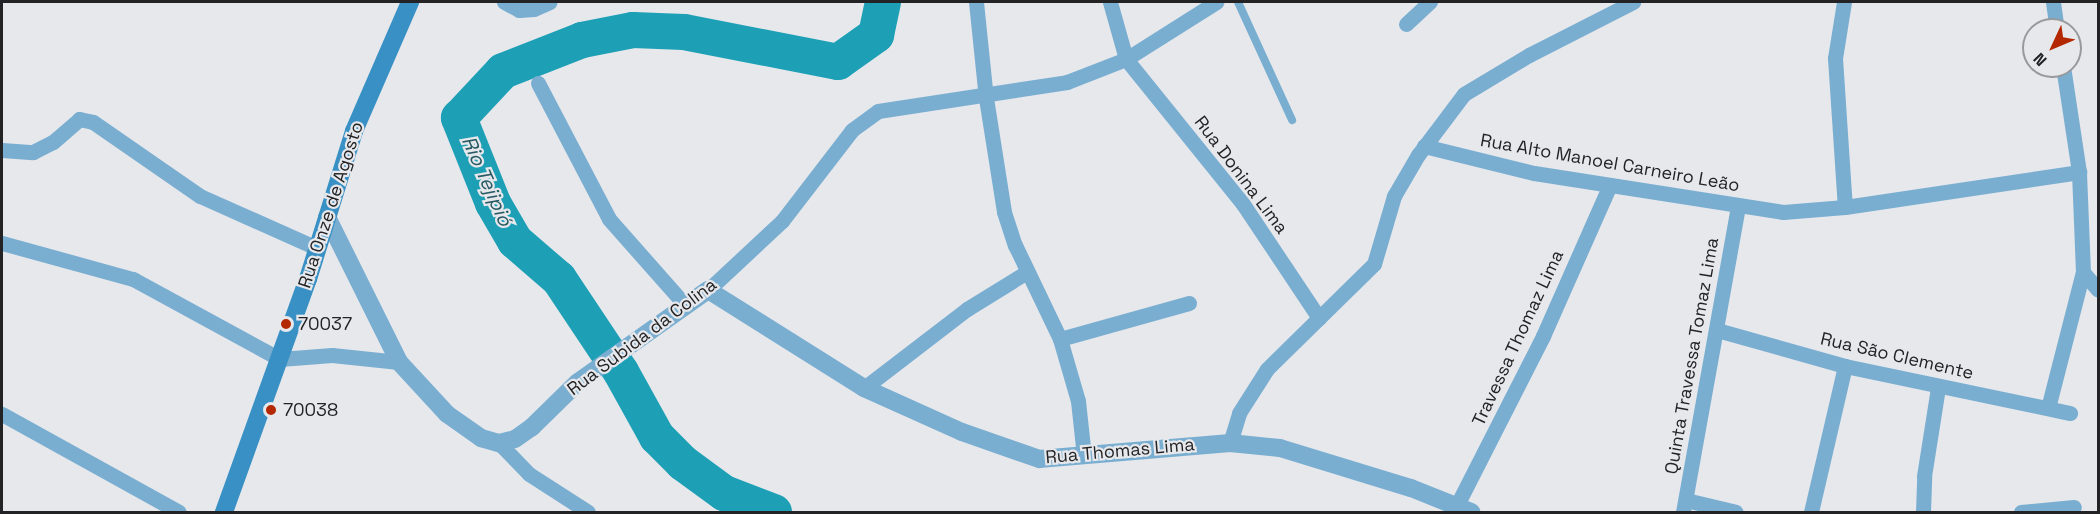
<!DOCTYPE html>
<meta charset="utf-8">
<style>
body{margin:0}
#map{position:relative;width:2100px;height:514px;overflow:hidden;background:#e6e8ec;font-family:"Space Grotesk",sans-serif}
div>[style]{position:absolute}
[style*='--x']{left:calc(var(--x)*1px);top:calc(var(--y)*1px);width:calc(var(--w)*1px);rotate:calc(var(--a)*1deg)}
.river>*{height:36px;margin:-18px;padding:0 18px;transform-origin:18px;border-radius:18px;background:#1da0b6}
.service>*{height:8px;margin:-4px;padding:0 4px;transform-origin:4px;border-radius:4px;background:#7aaed1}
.minor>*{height:15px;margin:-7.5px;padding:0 7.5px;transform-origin:7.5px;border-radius:7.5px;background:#7aaed1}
.tertiary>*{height:18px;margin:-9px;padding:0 9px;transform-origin:9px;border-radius:9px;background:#7aaed1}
.secondary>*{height:18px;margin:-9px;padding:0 9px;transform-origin:9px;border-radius:9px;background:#3890c4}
.dots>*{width:16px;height:16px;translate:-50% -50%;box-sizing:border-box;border:3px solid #e6e8ec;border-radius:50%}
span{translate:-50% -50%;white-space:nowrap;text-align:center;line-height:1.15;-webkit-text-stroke:4.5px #e6e8ec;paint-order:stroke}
.street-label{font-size:18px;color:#232325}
.poi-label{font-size:18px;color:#232325}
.left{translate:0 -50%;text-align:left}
.water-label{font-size:20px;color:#295a64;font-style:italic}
.frame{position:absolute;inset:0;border:3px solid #232325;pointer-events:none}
.north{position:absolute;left:2022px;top:18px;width:60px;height:60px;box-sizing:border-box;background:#e6e8ec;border:2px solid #98999c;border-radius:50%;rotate:226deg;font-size:16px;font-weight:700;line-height:24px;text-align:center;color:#232325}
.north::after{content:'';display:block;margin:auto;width:21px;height:27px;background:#b32800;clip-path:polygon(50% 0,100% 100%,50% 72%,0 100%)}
</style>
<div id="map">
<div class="river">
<i style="--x:774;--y:512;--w:53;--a:-159.2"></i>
<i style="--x:724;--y:493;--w:51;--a:-143.8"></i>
<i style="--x:683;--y:463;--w:37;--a:-135"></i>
<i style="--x:657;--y:437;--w:74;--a:-119"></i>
<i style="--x:621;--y:372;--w:112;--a:-123.7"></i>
<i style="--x:559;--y:279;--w:58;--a:-139.2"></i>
<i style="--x:515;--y:241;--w:44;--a:-120.1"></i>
<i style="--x:493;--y:203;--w:92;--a:-111.8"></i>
<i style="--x:459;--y:118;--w:64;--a:-46.9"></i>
<i style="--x:503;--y:71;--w:85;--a:-21.4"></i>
<i style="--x:582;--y:40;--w:52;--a:-11.1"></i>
<i style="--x:633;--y:30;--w:51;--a:2.2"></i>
<i style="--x:684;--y:32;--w:157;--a:11"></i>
<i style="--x:838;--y:62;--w:47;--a:-35.4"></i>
<i style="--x:876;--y:35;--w:34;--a:-78"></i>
</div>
<div class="service">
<i style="--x:1238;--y:2;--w:130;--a:65.4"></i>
</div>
<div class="minor">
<i style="--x:504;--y:2;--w:17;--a:28"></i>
<i style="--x:519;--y:10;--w:15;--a:-4"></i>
<i style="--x:534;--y:9;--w:17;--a:-24"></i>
<i style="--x:976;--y:2;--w:97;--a:84.1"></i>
<i style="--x:986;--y:98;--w:115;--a:81"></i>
<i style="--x:1004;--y:212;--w:35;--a:72"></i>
<i style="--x:1015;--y:245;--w:104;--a:64.4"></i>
<i style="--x:1060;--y:339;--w:65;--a:73.8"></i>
<i style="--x:1078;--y:401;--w:55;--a:83.8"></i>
<i style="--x:1110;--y:2;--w:59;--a:74.3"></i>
<i style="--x:1126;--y:59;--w:186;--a:51.1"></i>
<i style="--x:1243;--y:204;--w:137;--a:56.3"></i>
<i style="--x:1844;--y:2;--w:57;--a:99.1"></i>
<i style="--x:1835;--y:58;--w:149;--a:86.2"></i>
<i style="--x:2053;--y:2;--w:28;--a:82"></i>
<i style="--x:1406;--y:24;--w:33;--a:-43"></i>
<i style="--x:538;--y:83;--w:153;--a:62.4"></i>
<i style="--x:609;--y:219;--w:116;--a:48.5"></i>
<i style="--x:1424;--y:146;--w:113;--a:13.8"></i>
<i style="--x:1534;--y:173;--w:252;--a:8.9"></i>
<i style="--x:1783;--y:212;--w:62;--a:-4.6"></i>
<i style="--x:1845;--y:207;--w:237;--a:-8.5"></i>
<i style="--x:2;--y:150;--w:31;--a:4"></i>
<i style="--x:33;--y:152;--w:22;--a:-27"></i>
<i style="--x:53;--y:142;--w:35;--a:-41"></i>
<i style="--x:79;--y:119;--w:14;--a:12"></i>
<i style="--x:93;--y:122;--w:130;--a:34.7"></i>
<i style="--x:200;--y:196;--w:128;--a:24"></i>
<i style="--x:2;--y:243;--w:136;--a:15.4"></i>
<i style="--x:133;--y:279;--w:167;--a:28.6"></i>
<i style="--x:280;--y:359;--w:52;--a:-4.4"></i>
<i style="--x:332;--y:355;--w:67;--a:6"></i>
<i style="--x:2083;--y:272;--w:23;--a:50"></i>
<i style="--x:708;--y:290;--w:101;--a:-43"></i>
<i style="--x:782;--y:221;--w:115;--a:-52.4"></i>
<i style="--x:852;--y:130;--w:32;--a:-36"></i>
<i style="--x:878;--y:111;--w:191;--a:-8.7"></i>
<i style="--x:1067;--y:82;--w:63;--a:-21.3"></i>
<i style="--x:1126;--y:59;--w:107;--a:-32.3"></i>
<i style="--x:1717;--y:330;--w:133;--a:15.7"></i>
<i style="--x:1845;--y:366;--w:230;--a:11.8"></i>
<i style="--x:1060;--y:339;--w:134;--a:-15.6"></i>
<i style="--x:864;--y:388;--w:130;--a:-37.5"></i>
<i style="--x:967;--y:309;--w:70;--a:-31.7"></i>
<i style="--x:2048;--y:408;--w:140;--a:-75.6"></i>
<i style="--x:2083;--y:272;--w:100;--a:-92.3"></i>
<i style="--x:2079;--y:172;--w:107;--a:-98.6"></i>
<i style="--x:2;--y:414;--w:202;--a:29"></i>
<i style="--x:499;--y:443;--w:43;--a:45.9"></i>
<i style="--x:529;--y:474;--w:70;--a:32.8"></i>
<i style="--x:1230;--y:443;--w:31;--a:-73"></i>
<i style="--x:1239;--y:413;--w:52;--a:-57.5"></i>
<i style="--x:1267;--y:369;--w:150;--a:-44.5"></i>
<i style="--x:1374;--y:264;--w:71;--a:-73.6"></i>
<i style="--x:1394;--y:196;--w:48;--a:-59.7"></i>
<i style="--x:1418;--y:155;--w:76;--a:-53"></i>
<i style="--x:1464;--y:94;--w:76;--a:-31"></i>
<i style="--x:1529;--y:55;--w:117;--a:-27"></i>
<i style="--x:1686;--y:500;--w:51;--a:13.5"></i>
<i style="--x:1457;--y:505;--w:190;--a:-63"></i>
<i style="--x:1543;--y:336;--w:165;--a:-66.1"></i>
<i style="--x:1683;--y:512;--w:311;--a:-79.8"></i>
<i style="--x:1811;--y:512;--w:150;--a:-76.9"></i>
<i style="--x:1923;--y:512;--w:36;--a:-88"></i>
<i style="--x:1924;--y:476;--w:89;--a:-81"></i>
<i style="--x:2021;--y:512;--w:53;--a:-5.4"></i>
</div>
<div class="tertiary">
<i style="--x:327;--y:217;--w:162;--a:63.6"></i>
<i style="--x:399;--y:362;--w:71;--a:47.3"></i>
<i style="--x:447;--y:414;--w:42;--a:35.2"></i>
<i style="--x:481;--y:438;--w:19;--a:16"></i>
<i style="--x:499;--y:443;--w:16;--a:-14"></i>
<i style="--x:515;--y:439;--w:21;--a:-35"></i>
<i style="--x:532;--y:427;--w:64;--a:-44.4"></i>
<i style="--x:578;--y:382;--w:159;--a:-35.3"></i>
<i style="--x:708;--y:290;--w:184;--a:32.1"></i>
<i style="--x:864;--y:388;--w:107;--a:24.2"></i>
<i style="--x:962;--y:432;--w:82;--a:19.3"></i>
<i style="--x:1039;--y:459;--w:192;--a:-4.8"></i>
<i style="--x:1230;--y:443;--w:50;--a:5.7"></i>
<i style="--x:1280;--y:448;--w:137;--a:17"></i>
<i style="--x:1411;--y:488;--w:65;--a:21.8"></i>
</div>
<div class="secondary">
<i style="--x:224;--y:512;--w:248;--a:-70.2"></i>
<i style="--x:308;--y:279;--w:155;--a:-72.7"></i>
<i style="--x:354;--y:131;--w:141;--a:-66.5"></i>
</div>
<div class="dots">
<i style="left:286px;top:324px;background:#b32800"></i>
<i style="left:271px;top:410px;background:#b32800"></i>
</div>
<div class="street-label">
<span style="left:1610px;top:163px;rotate:10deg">Rua Alto Manoel Carneiro Leão</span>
<span style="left:1241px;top:175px;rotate:53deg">Rua Donina Lima</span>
<span style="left:331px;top:205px;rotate:-72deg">Rua Onze de Agosto</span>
<span style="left:642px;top:337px;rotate:-37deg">Rua Subida da Colina</span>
<span style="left:1518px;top:338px;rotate:-65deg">Travessa Thomaz Lima</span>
<span style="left:1692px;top:356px;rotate:-80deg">Quinta Travessa Tomaz Lima</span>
<span style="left:1897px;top:356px;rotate:13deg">Rua São Clemente</span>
<span style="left:1120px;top:451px;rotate:-5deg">Rua Thomas Lima</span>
</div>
<div class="poi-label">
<span class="left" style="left:298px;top:324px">70037</span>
<span class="left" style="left:283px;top:410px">70038</span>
</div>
<div class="water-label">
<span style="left:487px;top:181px;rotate:66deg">Rio Tejipió</span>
</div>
<div class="frame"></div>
<div class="north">N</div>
</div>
